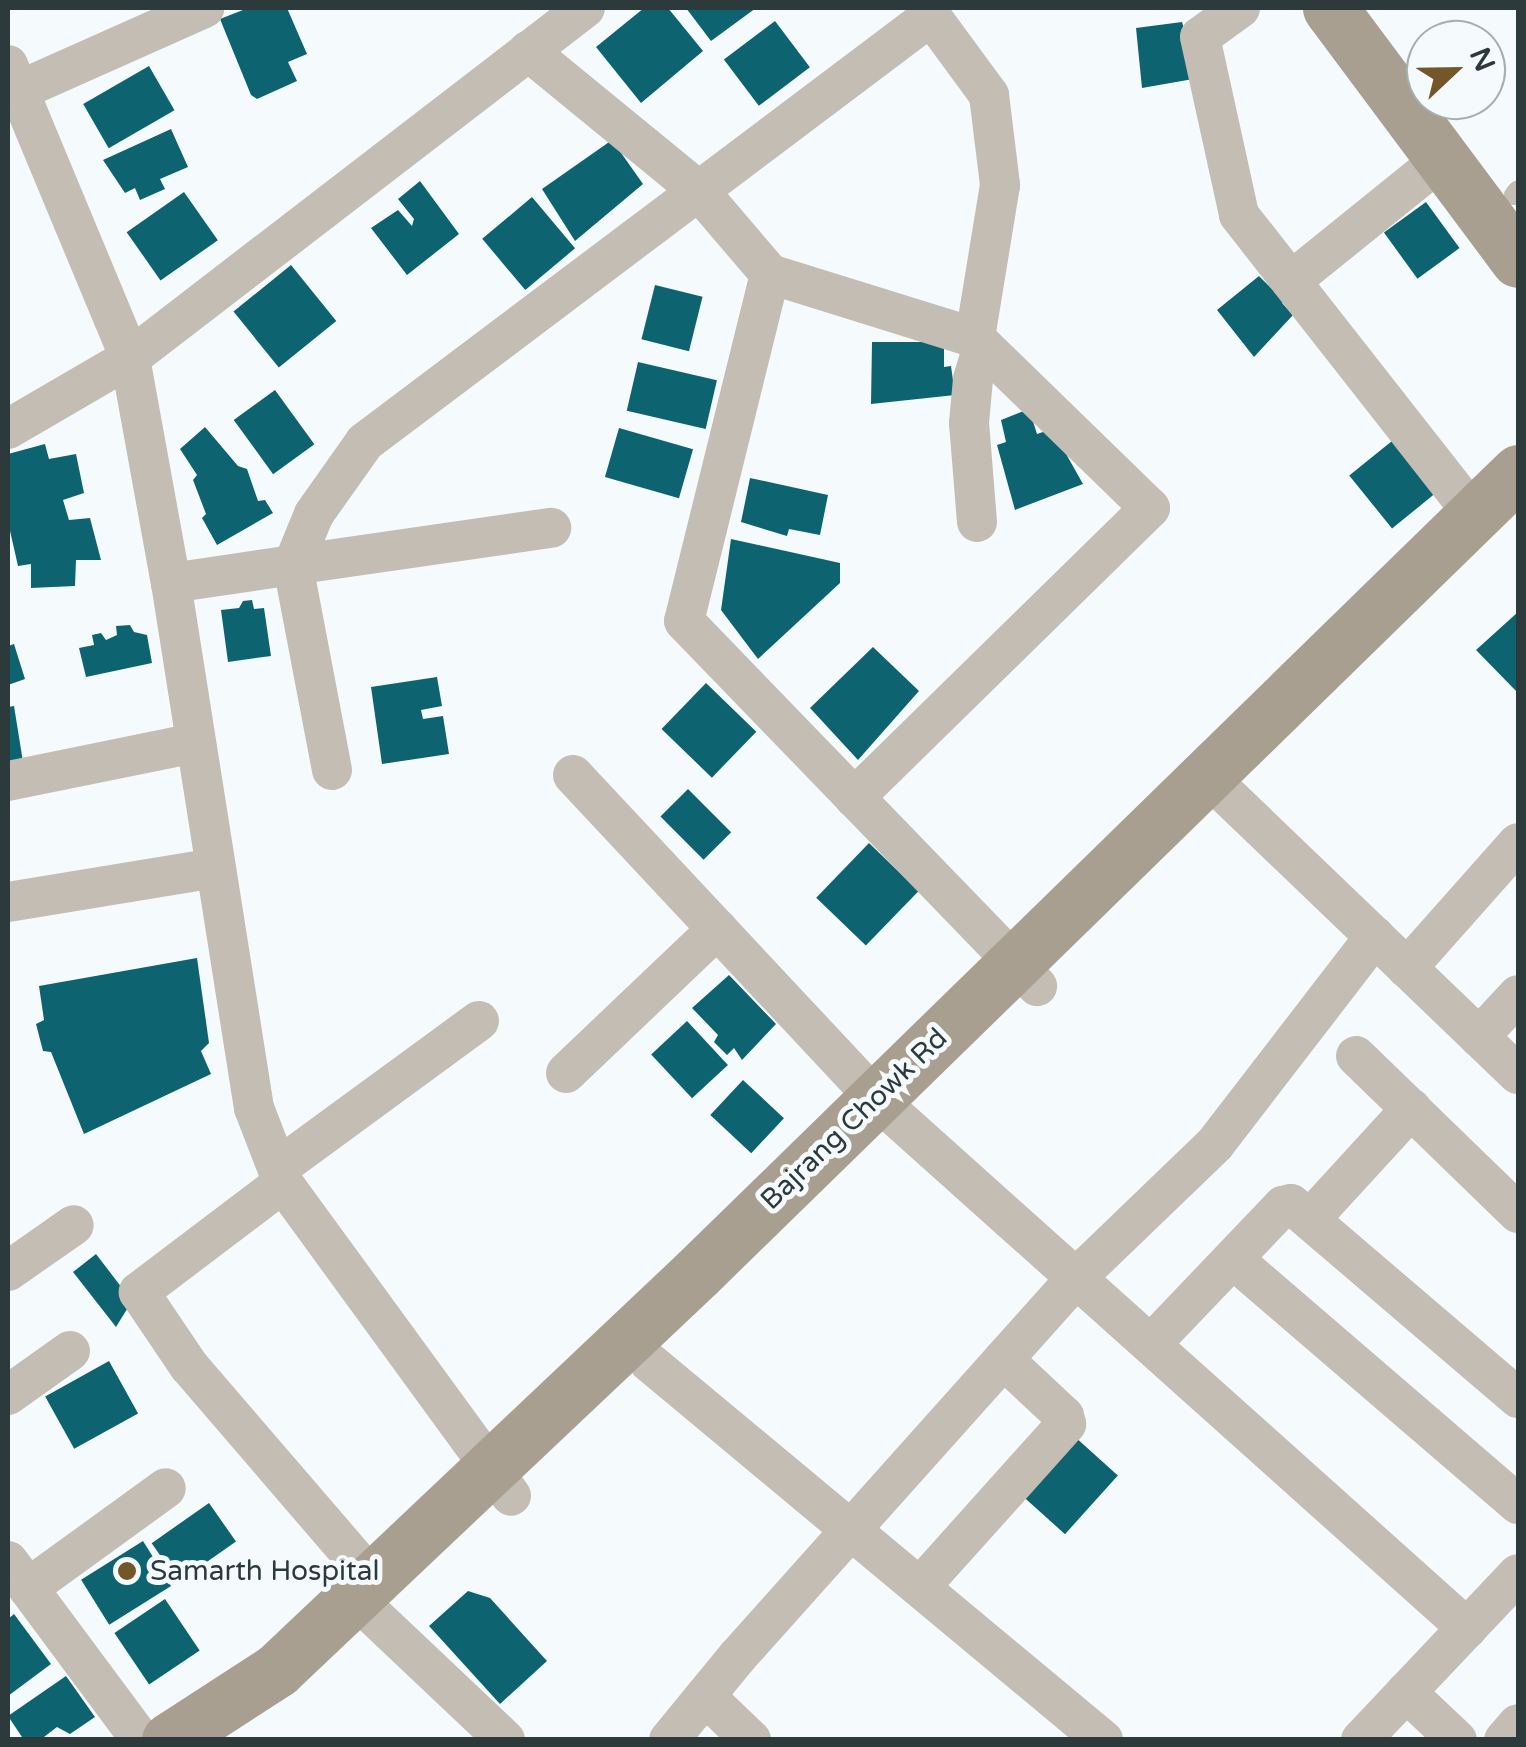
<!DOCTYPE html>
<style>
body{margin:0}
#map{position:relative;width:1526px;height:1747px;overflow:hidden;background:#f5fbfd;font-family:"Varela Round",sans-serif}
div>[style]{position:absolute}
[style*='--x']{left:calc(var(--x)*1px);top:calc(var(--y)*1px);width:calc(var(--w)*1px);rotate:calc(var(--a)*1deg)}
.building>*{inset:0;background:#0e6371;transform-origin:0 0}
.lane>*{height:20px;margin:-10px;padding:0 10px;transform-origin:10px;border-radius:10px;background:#c3bdb3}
.street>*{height:40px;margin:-20px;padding:0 20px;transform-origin:20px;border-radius:20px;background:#c3bdb3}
.secondary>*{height:55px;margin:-27.5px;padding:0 27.5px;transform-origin:27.5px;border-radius:27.5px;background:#a89f90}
.dots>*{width:28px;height:28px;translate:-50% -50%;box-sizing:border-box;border:5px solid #f5fbfd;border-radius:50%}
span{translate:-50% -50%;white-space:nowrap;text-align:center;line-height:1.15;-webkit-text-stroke:10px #f5fbfd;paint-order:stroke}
.street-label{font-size:28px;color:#2d3a3c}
.poi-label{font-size:28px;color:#2d3a3c}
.left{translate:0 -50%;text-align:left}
.frame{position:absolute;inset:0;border:10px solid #2d3a3c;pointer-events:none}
.north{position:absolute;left:1406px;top:20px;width:100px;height:100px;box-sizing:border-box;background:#f5fbfd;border:2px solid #a5aeb0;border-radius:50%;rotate:68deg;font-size:28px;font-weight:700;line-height:40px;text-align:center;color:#2d3a3c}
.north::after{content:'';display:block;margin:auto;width:35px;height:45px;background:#73572a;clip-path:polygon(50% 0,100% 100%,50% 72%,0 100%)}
</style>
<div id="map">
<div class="building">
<i style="clip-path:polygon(248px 8px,287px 8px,307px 54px,288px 62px,297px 81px,257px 99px,251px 95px,220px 19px)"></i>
<i style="clip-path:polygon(644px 8px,668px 8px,703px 51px,641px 103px,596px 47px)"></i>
<i style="clip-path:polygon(686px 8px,756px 8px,711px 41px)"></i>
<i style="left:775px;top:21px;width:58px;height:64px;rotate:53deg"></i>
<i style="clip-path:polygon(1182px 22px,1199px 78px,1142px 88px,1136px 28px)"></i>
<i style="left:149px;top:66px;width:51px;height:76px;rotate:60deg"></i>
<i style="clip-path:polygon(171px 129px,188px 167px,160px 179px,165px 189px,140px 200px,135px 188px,125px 193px,103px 160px)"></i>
<i style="clip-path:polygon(612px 140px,643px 184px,575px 241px,542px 189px)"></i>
<i style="clip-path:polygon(420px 181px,459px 234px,407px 275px,371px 228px,398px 210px,412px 226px,414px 219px,398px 199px)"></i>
<i style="left:184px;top:192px;width:59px;height:70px;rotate:55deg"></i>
<i style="left:532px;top:197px;width:67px;height:65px;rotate:50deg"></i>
<i style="left:1426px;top:202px;width:57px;height:52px;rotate:54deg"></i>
<i style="left:291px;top:265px;width:72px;height:74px;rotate:51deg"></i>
<i style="clip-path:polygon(1259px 276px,1278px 295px,1294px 300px,1282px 303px,1293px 315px,1254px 357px,1217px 310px)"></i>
<i style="left:655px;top:285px;width:49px;height:56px;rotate:14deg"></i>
<i style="clip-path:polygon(872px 342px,944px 342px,944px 367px,951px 366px,955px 395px,871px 404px)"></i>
<i style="left:638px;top:362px;width:81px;height:50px;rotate:13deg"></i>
<i style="left:275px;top:390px;width:67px;height:51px;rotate:54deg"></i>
<i style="clip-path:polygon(1029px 409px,1037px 434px,1052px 429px,1083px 484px,1015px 510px,997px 445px,1006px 442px,1001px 420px)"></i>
<i style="clip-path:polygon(205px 427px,238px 466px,247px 469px,258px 501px,265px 500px,273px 513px,217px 545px,202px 518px,206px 514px,193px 480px,197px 475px,180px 449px)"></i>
<i style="left:619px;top:428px;width:77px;height:51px;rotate:16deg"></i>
<i style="left:1392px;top:441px;width:68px;height:55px;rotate:51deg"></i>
<i style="clip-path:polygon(45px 444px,49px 459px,76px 454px,84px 493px,63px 500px,69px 520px,90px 518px,101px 560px,76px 560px,75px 586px,31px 588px,31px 564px,18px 566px,8px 522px,8px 454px)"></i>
<i style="clip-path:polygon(750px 478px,828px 495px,820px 535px,789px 529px,787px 536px,741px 522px)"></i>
<i style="clip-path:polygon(731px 539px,840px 563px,840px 583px,758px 659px,721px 610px)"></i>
<i style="clip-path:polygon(252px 600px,254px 609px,264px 608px,271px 656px,228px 662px,221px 610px,239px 608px,243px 601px)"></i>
<i style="clip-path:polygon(1518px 612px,1518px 693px,1476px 650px)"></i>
<i style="clip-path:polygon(130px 625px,134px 632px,147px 635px,152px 663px,86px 677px,79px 648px,94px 645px,92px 635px,101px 633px,106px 640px,117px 635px,116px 626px)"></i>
<i style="clip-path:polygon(14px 644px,25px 679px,8px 685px,8px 646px)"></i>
<i style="clip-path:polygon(873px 647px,919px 691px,858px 760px,810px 708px)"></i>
<i style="clip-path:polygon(437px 677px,442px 706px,421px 710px,423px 719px,443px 716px,449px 754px,382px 764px,371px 687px)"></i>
<i style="left:706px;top:683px;width:70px;height:64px;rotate:44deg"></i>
<i style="clip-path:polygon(14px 706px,23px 762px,8px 764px,8px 707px)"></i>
<i style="left:688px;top:789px;width:61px;height:39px;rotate:45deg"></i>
<i style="left:869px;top:843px;width:69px;height:76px;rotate:44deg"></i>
<i style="clip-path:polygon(197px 958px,209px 1043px,201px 1051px,211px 1074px,84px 1134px,51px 1052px,43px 1051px,36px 1024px,44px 1020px,39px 986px)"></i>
<i style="clip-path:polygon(729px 975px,776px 1024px,742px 1060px,734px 1048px,727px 1055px,714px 1042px,718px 1035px,692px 1008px)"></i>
<i style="left:687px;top:1021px;width:60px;height:49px;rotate:47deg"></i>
<i style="left:743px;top:1080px;width:56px;height:48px;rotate:43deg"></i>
<i style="clip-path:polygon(96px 1254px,132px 1301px,116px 1327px,73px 1272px)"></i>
<i style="left:109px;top:1361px;width:60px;height:73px;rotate:61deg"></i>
<i style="left:1074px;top:1436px;width:59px;height:79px;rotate:42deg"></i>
<i style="left:209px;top:1503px;width:47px;height:70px;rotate:55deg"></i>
<i style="left:143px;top:1541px;width:53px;height:73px;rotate:58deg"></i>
<i style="clip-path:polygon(468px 1591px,490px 1598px,547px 1661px,500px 1704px,429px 1626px)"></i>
<i style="left:165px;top:1599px;width:62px;height:61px;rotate:56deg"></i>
<i style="clip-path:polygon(14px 1614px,51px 1664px,8px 1696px,8px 1619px)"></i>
<i style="clip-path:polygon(66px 1676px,95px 1717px,70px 1734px,57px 1727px,40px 1740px,24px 1740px,8px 1716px)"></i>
</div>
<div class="lane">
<i style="--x:1514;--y:195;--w:6;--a:-51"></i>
</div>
<div class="street">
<i style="--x:1240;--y:8;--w:49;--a:144.1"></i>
<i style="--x:1200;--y:37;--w:182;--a:77.6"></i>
<i style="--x:1239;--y:215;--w:381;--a:51.9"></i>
<i style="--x:528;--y:51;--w:221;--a:39.3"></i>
<i style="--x:699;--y:191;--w:109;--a:49.5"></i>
<i style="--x:770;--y:274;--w:215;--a:17.3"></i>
<i style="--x:975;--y:338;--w:244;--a:44.2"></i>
<i style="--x:1150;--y:508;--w:414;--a:135.6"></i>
<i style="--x:8;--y:65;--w:317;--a:67.4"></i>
<i style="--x:130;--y:358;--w:229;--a:79.7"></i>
<i style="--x:171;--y:583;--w:532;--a:81.02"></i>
<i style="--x:254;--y:1108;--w:80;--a:68.9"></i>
<i style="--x:283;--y:1183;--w:387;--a:53.9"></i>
<i style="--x:18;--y:91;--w:204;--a:-24"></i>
<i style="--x:770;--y:274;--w:357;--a:103.9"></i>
<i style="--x:684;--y:621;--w:508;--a:45.96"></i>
<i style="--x:1291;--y:281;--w:194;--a:-38.9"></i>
<i style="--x:8;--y:429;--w:141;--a:-30.2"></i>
<i style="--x:130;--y:358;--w:574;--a:-37.57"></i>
<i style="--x:977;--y:522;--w:99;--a:-94.6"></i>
<i style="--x:969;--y:423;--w:44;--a:-84.8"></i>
<i style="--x:973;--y:379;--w:34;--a:-73"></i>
<i style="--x:171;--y:583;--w:123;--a:-8.4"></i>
<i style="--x:293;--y:565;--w:55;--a:-67.6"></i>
<i style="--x:314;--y:514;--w:88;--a:-54.7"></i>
<i style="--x:365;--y:442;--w:708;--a:-36.97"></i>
<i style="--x:931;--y:16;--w:98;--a:53.7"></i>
<i style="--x:989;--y:95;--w:91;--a:83"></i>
<i style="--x:1000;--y:185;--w:155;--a:99.3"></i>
<i style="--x:332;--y:770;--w:209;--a:-100.8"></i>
<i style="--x:293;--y:565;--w:261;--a:-8.2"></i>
<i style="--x:573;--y:775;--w:442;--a:46.9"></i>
<i style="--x:875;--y:1098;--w:795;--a:41.84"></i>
<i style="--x:1206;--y:775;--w:432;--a:43.8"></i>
<i style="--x:8;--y:781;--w:190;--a:-11.5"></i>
<i style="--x:8;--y:902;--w:210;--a:-9.3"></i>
<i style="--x:1407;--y:968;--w:167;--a:-48.4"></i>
<i style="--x:1479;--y:1037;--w:57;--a:-47.1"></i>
<i style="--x:1356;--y:1056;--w:226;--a:44.1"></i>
<i style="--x:566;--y:1073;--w:209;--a:-43.6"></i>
<i style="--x:278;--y:1168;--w:249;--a:-36.2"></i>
<i style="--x:283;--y:1183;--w:181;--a:142.9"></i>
<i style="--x:139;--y:1292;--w:89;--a:56"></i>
<i style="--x:189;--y:1366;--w:282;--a:49.3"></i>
<i style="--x:1312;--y:1217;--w:147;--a:-47.5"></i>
<i style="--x:1233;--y:1259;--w:376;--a:40.7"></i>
<i style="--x:8;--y:1271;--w:80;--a:-34.9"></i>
<i style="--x:1152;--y:1343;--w:190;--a:-46.3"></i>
<i style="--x:1283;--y:1206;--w:8;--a:-14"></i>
<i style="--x:1291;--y:1204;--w:299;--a:40.5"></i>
<i style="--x:649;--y:1362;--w:591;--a:39.78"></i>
<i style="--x:8;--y:1395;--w:76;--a:-35.4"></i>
<i style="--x:8;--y:1561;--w:223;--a:53.4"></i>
<i style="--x:920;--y:1587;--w:219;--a:-48.1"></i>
<i style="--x:1066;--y:1424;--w:8;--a:-104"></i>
<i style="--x:1064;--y:1416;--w:83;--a:-136.9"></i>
<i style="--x:28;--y:1588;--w:170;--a:-35.9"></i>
<i style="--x:354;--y:1597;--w:208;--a:43.4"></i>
<i style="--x:1406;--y:1692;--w:70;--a:43.3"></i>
<i style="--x:705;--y:1696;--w:64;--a:43.7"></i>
<i style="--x:669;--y:1740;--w:109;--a:-50.6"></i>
<i style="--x:738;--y:1656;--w:510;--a:-48.18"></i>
<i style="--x:1078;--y:1276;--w:190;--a:-43.9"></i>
<i style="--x:1215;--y:1144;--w:262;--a:-52.4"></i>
<i style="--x:1361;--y:1740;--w:228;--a:-46.6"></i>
<i style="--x:1504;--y:1740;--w:21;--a:-49"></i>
</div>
<div class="secondary">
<i style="--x:1330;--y:8;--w:314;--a:53.3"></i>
<i style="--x:169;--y:1740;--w:129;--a:-32.9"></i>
<i style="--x:277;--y:1670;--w:578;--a:-43.39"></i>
<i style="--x:697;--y:1273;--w:1147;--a:-44.29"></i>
</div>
<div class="dots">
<i style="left:127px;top:1571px;background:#73572a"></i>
</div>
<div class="street-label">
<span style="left:854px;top:1119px;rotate:-44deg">Bajrang Chowk Rd</span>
</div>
<div class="poi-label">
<span class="left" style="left:150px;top:1571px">Samarth Hospital</span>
</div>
<div class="frame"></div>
<div class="north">N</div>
</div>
